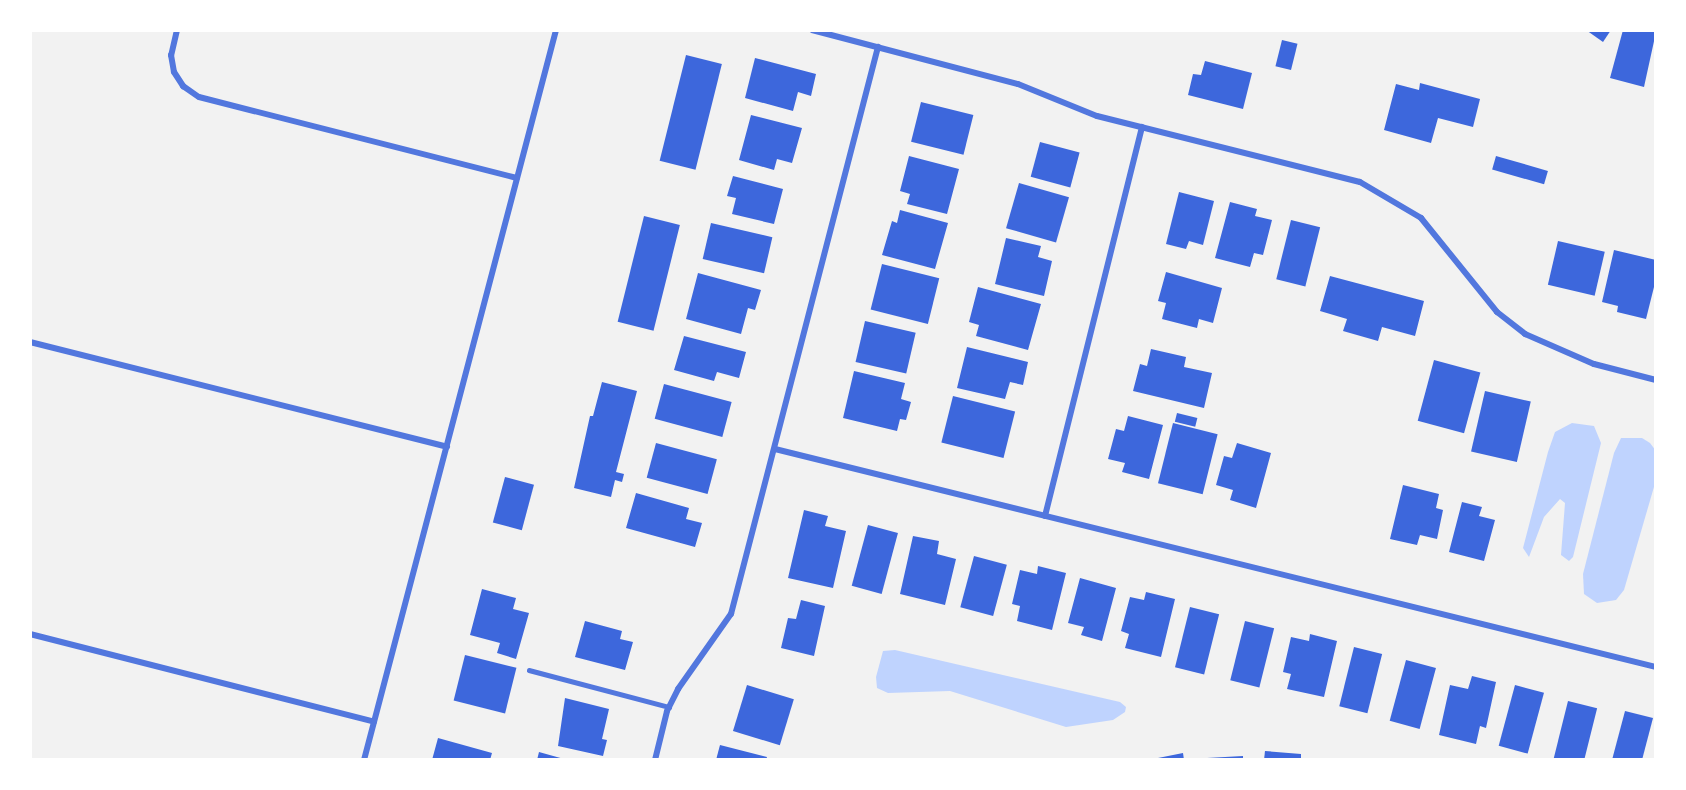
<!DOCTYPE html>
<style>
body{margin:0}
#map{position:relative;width:1686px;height:790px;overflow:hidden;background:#f2f2f2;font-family:"IBM Plex Sans",sans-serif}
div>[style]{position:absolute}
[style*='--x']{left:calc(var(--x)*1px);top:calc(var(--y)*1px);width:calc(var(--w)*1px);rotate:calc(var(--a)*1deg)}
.water>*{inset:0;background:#bfd3fe}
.building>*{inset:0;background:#3d67dc;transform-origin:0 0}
.service>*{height:4.5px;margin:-2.25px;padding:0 2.25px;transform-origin:2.25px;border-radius:2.25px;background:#5277de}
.minor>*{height:6px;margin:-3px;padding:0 3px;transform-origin:3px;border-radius:3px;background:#5277de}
span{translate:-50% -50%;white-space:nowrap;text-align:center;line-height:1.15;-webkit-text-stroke:6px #fff;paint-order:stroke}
.frame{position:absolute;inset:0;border:32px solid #fff;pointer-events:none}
</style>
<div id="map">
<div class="water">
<i style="clip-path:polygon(1572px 423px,1594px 426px,1601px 443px,1573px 557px,1569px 561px,1561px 555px,1565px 503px,1560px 499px,1544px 517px,1529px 557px,1523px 548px,1548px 452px,1555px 432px)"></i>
<i style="clip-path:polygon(1621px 438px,1642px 438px,1650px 443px,1656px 451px,1656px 480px,1624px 590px,1616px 600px,1597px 603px,1584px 594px,1583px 574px,1614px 453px)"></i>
<i style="clip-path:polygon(895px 650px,1120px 702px,1126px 707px,1125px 712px,1113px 720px,1066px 727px,950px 691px,888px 693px,877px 688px,876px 677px,883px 651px)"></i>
</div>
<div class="building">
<i style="clip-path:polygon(1586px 30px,1611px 30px,1603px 42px)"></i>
<i style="clip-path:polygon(1623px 30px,1656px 32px,1644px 87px,1610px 78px)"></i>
<i style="left:1282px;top:40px;width:16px;height:27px;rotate:14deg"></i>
<i style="left:686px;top:55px;width:37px;height:109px;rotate:14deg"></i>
<i style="clip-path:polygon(755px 58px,816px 74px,811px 96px,798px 92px,793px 111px,745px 98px)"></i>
<i style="clip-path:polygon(1205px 61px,1252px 73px,1243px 109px,1188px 95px,1193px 74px,1201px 75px)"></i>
<i style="clip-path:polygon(1420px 83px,1480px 99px,1473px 127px,1438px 118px,1431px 143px,1384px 130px,1396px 84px,1419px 90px)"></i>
<i style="left:921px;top:102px;width:54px;height:41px;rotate:14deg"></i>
<i style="clip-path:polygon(751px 115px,802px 128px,792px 163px,777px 159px,774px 170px,739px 160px)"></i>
<i style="left:1040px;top:142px;width:41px;height:36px;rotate:15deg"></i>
<i style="clip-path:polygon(909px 156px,959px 169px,947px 214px,907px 204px,910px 194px,900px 191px)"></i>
<i style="left:1496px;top:156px;width:54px;height:14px;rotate:16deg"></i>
<i style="clip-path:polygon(733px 176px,783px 189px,774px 224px,732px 214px,736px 198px,727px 196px)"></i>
<i style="left:1019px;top:183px;width:52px;height:47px;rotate:16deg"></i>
<i style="clip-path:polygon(1179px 192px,1214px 201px,1203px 245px,1189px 241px,1186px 249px,1166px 244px)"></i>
<i style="clip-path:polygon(1230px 202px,1257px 209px,1255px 216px,1272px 220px,1263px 255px,1254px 253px,1250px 267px,1215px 258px)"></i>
<i style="clip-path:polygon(900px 210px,948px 223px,935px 269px,882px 255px,892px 221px,897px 223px)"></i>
<i style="left:644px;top:216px;width:37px;height:109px;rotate:14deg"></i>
<i style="left:1291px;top:220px;width:30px;height:61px;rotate:14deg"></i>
<i style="left:711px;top:223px;width:63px;height:37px;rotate:13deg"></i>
<i style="clip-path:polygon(1006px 238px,1041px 246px,1038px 257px,1052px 261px,1044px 296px,995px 284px)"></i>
<i style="left:1558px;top:241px;width:48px;height:45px;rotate:13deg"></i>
<i style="clip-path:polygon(1614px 250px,1656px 260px,1656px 279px,1646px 319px,1617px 312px,1618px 306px,1602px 302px)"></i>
<i style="left:882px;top:264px;width:59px;height:47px;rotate:14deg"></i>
<i style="clip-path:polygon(1166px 272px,1222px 288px,1213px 323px,1199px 319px,1197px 328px,1162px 319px,1166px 303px,1158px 301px)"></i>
<i style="clip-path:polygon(698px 273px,761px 290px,755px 310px,748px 308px,741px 334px,686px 319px)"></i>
<i style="clip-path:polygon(1330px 276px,1424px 301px,1415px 336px,1382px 327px,1378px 341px,1343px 331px,1347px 319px,1320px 311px)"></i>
<i style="clip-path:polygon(978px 287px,1041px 304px,1028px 350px,976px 336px,979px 325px,969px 322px)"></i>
<i style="left:865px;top:321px;width:52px;height:42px;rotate:13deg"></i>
<i style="clip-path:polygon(684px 336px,746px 352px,739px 378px,717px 372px,714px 381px,674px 370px)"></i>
<i style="clip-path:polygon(967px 347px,1028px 362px,1023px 385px,1010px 382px,1005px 399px,957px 388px)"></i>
<i style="clip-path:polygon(1151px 349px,1186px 357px,1184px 367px,1212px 373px,1204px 408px,1133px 391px,1140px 364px,1147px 366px)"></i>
<i style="left:1434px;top:360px;width:48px;height:63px;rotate:15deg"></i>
<i style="clip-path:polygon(854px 371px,905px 383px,901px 399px,911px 402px,906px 420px,900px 419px,897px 431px,843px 418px)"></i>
<i style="clip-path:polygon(602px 382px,637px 391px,616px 472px,624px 474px,622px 482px,615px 480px,611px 497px,574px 488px,590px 416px,593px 416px)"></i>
<i style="left:664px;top:384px;width:70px;height:36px;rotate:15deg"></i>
<i style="left:1485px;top:391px;width:47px;height:62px;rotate:13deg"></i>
<i style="left:953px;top:396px;width:64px;height:48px;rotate:14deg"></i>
<i style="left:1177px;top:413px;width:21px;height:9px;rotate:14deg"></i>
<i style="clip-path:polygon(1128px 416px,1163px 425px,1149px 479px,1122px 472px,1125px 463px,1108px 459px,1116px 429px,1124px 431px)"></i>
<i style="left:1173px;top:423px;width:46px;height:62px;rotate:14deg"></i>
<i style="left:656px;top:443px;width:63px;height:36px;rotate:15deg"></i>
<i style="clip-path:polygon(1237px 443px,1271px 453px,1256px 508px,1230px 500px,1233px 490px,1216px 485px,1224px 456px,1232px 458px)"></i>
<i style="left:505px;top:477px;width:30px;height:47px;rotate:15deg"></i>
<i style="clip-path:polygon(1403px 485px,1439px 494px,1436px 508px,1443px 510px,1437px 539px,1420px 535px,1417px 545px,1390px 539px)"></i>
<i style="clip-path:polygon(636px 493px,689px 508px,686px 519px,702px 523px,695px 547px,626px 528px)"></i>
<i style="clip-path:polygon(1462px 502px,1482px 507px,1479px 516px,1495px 520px,1484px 561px,1449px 552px)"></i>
<i style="clip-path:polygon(804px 510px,828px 516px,825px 526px,846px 531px,833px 588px,788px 578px)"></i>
<i style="left:868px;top:525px;width:31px;height:63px;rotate:15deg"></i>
<i style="clip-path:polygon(913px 536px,939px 541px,937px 554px,956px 559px,945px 605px,900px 594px)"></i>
<i style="left:974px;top:556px;width:34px;height:53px;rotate:15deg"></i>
<i style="clip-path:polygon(1038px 566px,1066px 573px,1052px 630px,1017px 621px,1020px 606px,1012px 604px,1020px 570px,1037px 574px)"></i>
<i style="clip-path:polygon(1080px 578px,1116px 588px,1102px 641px,1081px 635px,1084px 627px,1068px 623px)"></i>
<i style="clip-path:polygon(482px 589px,516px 598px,513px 609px,529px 613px,516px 659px,497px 653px,500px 643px,470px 635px)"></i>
<i style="clip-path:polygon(1146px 592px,1175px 599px,1161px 657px,1125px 648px,1129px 634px,1121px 631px,1130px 597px,1144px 600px)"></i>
<i style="clip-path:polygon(801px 600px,825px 606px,814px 656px,781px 648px,788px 618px,796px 619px)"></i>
<i style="left:1190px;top:607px;width:30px;height:62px;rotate:14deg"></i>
<i style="clip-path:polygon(585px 621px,622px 631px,620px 639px,633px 642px,625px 670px,575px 657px)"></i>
<i style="left:1245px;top:621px;width:30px;height:61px;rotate:14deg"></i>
<i style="clip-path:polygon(1310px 634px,1337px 641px,1324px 697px,1287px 689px,1291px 674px,1283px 672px,1291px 637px,1309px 641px)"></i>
<i style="left:1354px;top:647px;width:29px;height:61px;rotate:14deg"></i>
<i style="left:465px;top:655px;width:53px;height:47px;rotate:14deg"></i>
<i style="left:1406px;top:660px;width:31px;height:63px;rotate:15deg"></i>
<i style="clip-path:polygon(1472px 676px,1496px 682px,1486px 728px,1480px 726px,1476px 744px,1439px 735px,1450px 685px,1468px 689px)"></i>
<i style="left:747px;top:685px;width:49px;height:48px;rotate:17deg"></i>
<i style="left:1515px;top:685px;width:30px;height:63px;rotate:15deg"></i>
<i style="clip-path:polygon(565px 698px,609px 709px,602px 739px,607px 740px,603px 756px,558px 746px)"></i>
<i style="left:1568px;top:701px;width:30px;height:61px;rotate:14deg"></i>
<i style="clip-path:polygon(1625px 711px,1653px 718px,1642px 760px,1612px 760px)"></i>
<i style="clip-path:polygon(438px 738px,492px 753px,490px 760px,432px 760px)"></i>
<i style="clip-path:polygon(720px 745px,767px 757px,766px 760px,716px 760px)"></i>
<i style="clip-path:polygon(1265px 751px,1301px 754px,1301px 760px,1264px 760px)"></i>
<i style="clip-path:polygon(539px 752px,564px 759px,564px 760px,537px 760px)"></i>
<i style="clip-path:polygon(1183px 753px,1184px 760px,1153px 760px,1153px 759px)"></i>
<i style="clip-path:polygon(1243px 756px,1243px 760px,1207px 760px,1207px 758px)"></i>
</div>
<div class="service">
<i style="--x:529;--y:670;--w:145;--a:14.8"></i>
</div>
<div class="minor">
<i style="--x:177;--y:30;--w:26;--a:103"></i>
<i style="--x:171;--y:55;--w:17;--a:80"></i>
<i style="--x:174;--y:72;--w:17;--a:57"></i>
<i style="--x:183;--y:86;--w:19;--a:35"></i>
<i style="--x:199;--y:97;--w:328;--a:14.3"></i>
<i style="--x:812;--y:30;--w:213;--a:14.7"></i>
<i style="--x:1018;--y:84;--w:85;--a:22.1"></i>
<i style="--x:1097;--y:116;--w:271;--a:14.1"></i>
<i style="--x:1360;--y:182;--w:71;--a:30.5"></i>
<i style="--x:1421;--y:218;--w:121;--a:51"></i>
<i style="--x:1497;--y:312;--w:36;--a:38"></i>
<i style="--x:1525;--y:334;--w:75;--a:23.5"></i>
<i style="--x:1594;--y:364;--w:64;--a:14.5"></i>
<i style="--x:30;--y:342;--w:430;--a:14.1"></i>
<i style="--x:775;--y:449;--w:908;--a:13.9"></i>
<i style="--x:1045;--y:516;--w:401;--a:-76"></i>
<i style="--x:30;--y:634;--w:355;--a:14.3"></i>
<i style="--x:364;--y:760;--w:755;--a:-75.26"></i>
<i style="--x:655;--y:760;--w:50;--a:-76.2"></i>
<i style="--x:667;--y:711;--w:25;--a:-63"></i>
<i style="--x:678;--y:689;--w:92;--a:-54.8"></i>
<i style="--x:731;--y:614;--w:586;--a:-75.47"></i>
</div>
<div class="frame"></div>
</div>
